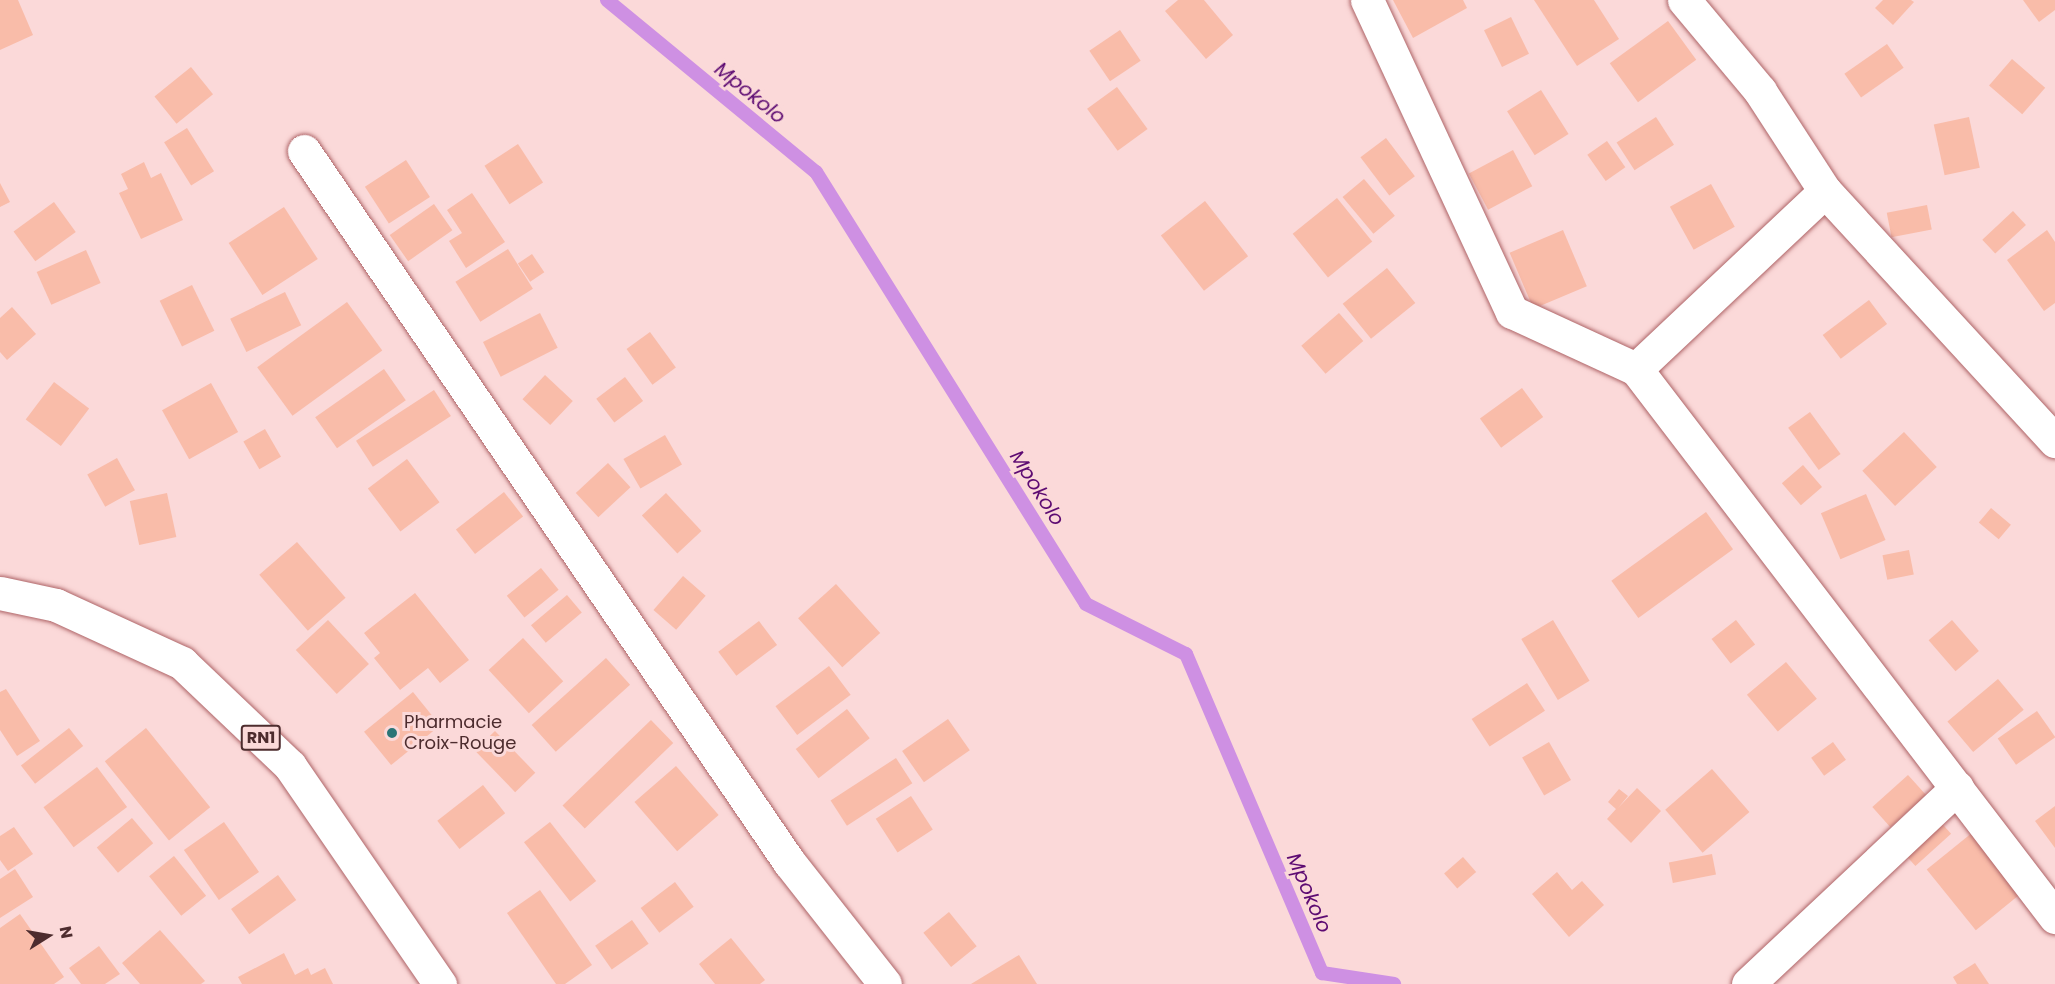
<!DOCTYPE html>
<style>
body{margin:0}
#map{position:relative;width:2055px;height:984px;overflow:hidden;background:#fbd9d9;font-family:Poppins,sans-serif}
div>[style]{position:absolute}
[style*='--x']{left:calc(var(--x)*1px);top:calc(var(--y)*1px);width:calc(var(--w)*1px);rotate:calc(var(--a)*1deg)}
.stream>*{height:14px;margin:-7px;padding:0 7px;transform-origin:7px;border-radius:7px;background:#ce90e3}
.building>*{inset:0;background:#f9bca9;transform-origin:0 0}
.roads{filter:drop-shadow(0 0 2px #ae6467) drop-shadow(0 0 2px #ae6467)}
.minor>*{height:33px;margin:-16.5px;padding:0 16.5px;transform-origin:16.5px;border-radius:16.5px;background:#fff}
.trunk>*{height:33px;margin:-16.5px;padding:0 16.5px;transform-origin:16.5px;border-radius:16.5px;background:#fff}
.dots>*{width:16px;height:16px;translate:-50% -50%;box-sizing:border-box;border:3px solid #fbd9d9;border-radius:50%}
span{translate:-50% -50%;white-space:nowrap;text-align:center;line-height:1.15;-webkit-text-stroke:6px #fbd9d9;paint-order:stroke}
.shield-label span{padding:2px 4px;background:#fbd9d9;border:2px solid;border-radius:4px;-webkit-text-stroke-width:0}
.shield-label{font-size:16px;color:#4d2c2e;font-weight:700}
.poi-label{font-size:18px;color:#4d2c2e}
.left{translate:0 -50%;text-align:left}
.water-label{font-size:20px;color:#5d0b72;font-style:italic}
.north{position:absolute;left:18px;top:906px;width:60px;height:60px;-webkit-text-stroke:4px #fbd9d9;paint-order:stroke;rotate:79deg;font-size:16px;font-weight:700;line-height:24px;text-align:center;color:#4d2c2e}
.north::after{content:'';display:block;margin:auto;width:21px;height:27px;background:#4d2c2e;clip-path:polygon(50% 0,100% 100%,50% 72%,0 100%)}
</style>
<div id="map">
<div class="stream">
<i style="--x:607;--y:0;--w:271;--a:39.5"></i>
<i style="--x:816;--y:172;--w:509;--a:57.99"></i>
<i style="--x:1086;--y:604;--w:112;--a:26.6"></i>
<i style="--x:1186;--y:654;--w:347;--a:66.9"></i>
<i style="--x:1322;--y:973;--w:73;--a:8.7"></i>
</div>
<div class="building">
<i style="clip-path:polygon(0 0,18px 0,33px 35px,0 50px)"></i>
<i style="clip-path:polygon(1178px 0,1204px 0,1233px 35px,1206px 59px,1165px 11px)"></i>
<i style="clip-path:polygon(1393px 0,1463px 0,1467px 8px,1413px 38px)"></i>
<i style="clip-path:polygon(1534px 0,1594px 0,1619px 39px,1577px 66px)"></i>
<i style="clip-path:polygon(1883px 0,1911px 0,1914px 2px,1893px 25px,1875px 8px)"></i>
<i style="clip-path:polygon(2023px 0,2055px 0,2055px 10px,2039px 22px)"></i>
<i style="left:1511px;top:17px;width:41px;height:30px;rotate:64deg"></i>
<i style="left:1668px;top:21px;width:48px;height:72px;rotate:54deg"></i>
<i style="left:1120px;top:30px;width:37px;height:37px;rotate:56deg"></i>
<i style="left:1887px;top:44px;width:29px;height:52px;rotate:55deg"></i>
<i style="left:2012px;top:59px;width:44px;height:35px;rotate:41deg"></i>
<i style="left:191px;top:67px;width:35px;height:47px;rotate:51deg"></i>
<i style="left:1117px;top:87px;width:52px;height:37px;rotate:54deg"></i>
<i style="left:1541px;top:90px;width:52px;height:40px;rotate:58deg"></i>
<i style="left:1656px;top:117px;width:33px;height:47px;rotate:57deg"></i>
<i style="left:1969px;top:117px;width:52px;height:36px;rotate:78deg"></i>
<i style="left:187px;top:128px;width:51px;height:27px;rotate:58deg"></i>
<i style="left:1386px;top:138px;width:48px;height:32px;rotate:53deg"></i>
<i style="left:1607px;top:141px;width:32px;height:24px;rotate:55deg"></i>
<i style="left:518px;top:144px;width:46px;height:40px;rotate:57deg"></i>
<i style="left:1513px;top:150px;width:41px;height:50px;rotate:62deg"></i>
<i style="left:406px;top:160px;width:44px;height:49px;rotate:57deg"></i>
<i style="clip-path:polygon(144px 162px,151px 178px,161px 173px,183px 220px,141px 239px,119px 193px,128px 189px,121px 174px)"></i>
<i style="left:1364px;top:179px;width:48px;height:28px;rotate:50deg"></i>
<i style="clip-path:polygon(0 183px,10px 202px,0 207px)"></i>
<i style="left:1711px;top:184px;width:49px;height:47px;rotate:61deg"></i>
<i style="clip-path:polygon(472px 193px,505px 242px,466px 268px,449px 241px,462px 233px,447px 210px)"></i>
<i style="left:1337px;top:198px;width:56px;height:57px;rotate:51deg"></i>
<i style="left:1205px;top:201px;width:70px;height:56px;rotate:52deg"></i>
<i style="left:54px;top:202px;width:37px;height:50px;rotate:54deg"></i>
<i style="left:434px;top:204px;width:32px;height:54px;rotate:55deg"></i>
<i style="left:1927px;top:205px;width:25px;height:41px;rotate:79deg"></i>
<i style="left:284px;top:207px;width:62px;height:66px;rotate:57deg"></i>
<i style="left:2013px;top:211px;width:19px;height:42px;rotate:47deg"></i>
<i style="left:1563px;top:230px;width:61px;height:58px;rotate:67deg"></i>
<i style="clip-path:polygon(2047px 230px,2055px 242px,2055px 303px,2044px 311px,2007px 260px)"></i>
<i style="left:508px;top:249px;width:47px;height:62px;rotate:58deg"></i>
<i style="left:86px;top:250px;width:36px;height:54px;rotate:66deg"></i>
<i style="left:532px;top:254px;width:22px;height:17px;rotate:56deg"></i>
<i style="left:1387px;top:268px;width:45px;height:57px;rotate:51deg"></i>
<i style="left:192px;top:285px;width:51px;height:36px;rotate:64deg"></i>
<i style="left:285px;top:292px;width:37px;height:61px;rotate:64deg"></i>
<i style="left:1869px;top:300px;width:30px;height:58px;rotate:53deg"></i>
<i style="left:347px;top:302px;width:60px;height:111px;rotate:54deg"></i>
<i style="clip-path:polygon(12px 307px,36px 334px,7px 360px,0 352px,0 318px)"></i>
<i style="left:540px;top:313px;width:39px;height:64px;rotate:63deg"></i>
<i style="left:1339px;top:313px;width:37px;height:50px;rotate:49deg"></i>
<i style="left:650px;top:332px;width:44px;height:29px;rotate:54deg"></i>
<i style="left:384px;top:369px;width:38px;height:84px;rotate:55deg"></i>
<i style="left:545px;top:375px;width:38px;height:33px;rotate:43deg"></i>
<i style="left:625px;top:377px;width:30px;height:36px;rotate:53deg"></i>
<i style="left:54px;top:382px;width:44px;height:47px;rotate:37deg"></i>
<i style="left:211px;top:383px;width:56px;height:56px;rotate:61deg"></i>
<i style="left:1522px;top:388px;width:36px;height:52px;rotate:54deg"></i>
<i style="left:434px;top:390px;width:31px;height:93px;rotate:57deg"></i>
<i style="left:1810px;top:412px;width:52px;height:27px;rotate:54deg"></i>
<i style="left:265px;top:429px;width:32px;height:25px;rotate:60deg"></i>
<i style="left:1904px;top:432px;width:48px;height:57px;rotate:47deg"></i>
<i style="left:665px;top:435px;width:34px;height:48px;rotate:60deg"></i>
<i style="left:117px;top:458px;width:37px;height:34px;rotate:61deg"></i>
<i style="left:407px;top:459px;width:54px;height:49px;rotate:53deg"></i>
<i style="left:608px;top:463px;width:33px;height:44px;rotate:47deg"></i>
<i style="left:1803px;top:465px;width:29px;height:28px;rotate:49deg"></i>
<i style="left:504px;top:492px;width:31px;height:61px;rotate:52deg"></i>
<i style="left:167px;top:493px;width:45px;height:38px;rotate:78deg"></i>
<i style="left:666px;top:493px;width:52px;height:33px;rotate:47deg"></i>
<i style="left:1866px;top:494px;width:50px;height:49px;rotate:67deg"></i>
<i style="left:1991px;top:508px;width:26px;height:19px;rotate:40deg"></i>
<i style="left:1706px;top:512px;width:46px;height:117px;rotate:54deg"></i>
<i style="left:297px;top:542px;width:74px;height:50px;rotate:49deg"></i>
<i style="left:1909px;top:550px;width:25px;height:27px;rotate:79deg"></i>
<i style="left:541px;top:568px;width:28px;height:44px;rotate:51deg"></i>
<i style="left:683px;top:576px;width:30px;height:45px;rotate:41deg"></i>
<i style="left:836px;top:584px;width:66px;height:51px;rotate:48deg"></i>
<i style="clip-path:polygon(415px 593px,469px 660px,440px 683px,428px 668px,400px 690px,374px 658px,380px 653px,364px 633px)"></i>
<i style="left:567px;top:595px;width:23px;height:47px;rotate:50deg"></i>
<i style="left:328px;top:620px;width:60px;height:44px;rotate:47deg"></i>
<i style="left:1553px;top:620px;width:71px;height:37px;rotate:59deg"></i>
<i style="left:1736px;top:620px;width:31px;height:31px;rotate:52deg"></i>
<i style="left:1952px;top:620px;width:41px;height:31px;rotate:49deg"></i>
<i style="left:759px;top:621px;width:30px;height:51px;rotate:53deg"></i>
<i style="left:523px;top:638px;width:59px;height:47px;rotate:47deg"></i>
<i style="left:606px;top:658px;width:36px;height:100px;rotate:48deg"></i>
<i style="left:1786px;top:662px;width:48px;height:51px;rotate:50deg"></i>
<i style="left:829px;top:666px;width:36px;height:67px;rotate:53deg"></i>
<i style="left:1998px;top:679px;width:40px;height:66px;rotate:50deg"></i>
<i style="left:1527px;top:683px;width:33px;height:66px;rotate:57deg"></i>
<i style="clip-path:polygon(6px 689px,40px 741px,17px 756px,0 730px,0 692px)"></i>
<i style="left:413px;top:692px;width:43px;height:63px;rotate:51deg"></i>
<i style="left:847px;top:709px;width:37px;height:65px;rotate:52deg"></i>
<i style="left:2037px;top:711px;width:32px;height:48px;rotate:55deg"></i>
<i style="left:948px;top:719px;width:38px;height:56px;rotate:55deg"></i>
<i style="left:651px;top:720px;width:32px;height:123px;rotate:46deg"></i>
<i style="left:69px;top:728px;width:23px;height:61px;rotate:52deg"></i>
<i style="left:146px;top:728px;width:102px;height:53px;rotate:51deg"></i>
<i style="left:495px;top:731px;width:58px;height:28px;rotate:46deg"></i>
<i style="left:1549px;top:742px;width:44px;height:31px;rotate:60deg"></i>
<i style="left:1833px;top:742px;width:22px;height:27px;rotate:54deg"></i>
<i style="left:896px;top:758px;width:30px;height:78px;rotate:57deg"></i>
<i style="left:676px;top:766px;width:65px;height:55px;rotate:49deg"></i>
<i style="left:97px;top:767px;width:50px;height:67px;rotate:53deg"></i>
<i style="left:1712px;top:769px;width:57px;height:62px;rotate:49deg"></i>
<i style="left:1908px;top:775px;width:27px;height:48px;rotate:48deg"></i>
<i style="left:483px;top:785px;width:36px;height:58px;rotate:52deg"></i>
<i style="clip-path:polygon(1637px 788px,1661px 811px,1631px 843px,1607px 819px,1616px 809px,1608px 802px,1619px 789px,1628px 796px,1618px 808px)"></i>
<i style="left:911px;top:796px;width:40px;height:42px;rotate:57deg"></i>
<i style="clip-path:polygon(2055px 806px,2055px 848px,2035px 821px)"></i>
<i style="left:1935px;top:816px;width:24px;height:48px;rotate:48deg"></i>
<i style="left:132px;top:818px;width:33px;height:46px;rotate:50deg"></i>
<i style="left:224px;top:822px;width:61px;height:49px;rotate:55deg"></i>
<i style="left:550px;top:822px;width:75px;height:33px;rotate:52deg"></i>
<i style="clip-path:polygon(14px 827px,33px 854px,8px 871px,0 860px,0 836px)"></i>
<i style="left:1978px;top:828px;width:78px;height:66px;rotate:51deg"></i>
<i style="left:1712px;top:854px;width:21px;height:44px;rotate:79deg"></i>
<i style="left:174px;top:856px;width:51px;height:32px;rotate:51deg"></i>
<i style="left:1463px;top:857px;width:20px;height:25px;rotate:49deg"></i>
<i style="clip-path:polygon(15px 869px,33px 897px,0 918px,0 879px)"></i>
<i style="clip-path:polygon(1557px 872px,1572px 890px,1582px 881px,1604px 905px,1569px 937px,1532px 894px)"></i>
<i style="left:278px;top:875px;width:31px;height:58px;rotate:54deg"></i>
<i style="left:675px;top:882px;width:31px;height:43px;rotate:53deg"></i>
<i style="clip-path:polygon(540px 890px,592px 965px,565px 984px,556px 984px,507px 913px)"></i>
<i style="left:949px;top:912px;width:44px;height:33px;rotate:51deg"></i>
<i style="clip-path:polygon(20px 914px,64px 977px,54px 984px,0 984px,0 928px)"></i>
<i style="left:632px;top:920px;width:29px;height:45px;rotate:55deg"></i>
<i style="clip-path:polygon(160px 930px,205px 981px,201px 984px,140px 984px,122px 963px)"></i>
<i style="clip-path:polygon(731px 938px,765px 980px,760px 984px,715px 984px,699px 964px)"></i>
<i style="clip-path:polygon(99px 946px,120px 974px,105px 984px,81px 984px,69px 968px)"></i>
<i style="clip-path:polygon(284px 953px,295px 975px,308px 968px,311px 975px,325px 968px,333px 984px,242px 984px,238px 977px)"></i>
<i style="clip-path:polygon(1019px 955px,1037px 984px,971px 984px)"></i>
<i style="clip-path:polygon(1975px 963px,1989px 984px,1957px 984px,1953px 977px)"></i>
</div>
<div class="roads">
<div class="minor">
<i style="--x:1367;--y:0;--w:344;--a:65.1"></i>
<i style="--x:1512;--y:312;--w:136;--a:24.7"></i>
<i style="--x:1684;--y:0;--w:119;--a:50.1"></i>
<i style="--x:1760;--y:91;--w:119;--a:57"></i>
<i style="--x:1825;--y:191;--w:340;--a:47.4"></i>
<i style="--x:304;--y:151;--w:861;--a:55.7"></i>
<i style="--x:789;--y:862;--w:155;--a:51.8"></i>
<i style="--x:1825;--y:191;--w:260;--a:136.7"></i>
<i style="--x:1636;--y:369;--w:690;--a:52.6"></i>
<i style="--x:1748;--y:984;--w:287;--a:-43.2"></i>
</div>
<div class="trunk">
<i style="--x:0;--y:593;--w:57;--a:12.1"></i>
<i style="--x:56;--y:605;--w:139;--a:24.7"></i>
<i style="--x:182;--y:663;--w:149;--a:43.6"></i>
<i style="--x:290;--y:766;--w:265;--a:55.5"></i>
</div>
</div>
<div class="dots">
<i style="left:392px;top:733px;background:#2b7577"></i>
</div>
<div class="shield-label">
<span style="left:261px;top:738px">RN1</span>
</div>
<div class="poi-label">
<span class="left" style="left:404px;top:733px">Pharmacie<br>Croix-Rouge</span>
</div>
<div class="water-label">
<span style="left:750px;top:93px;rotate:39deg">Mpokolo</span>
<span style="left:1037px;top:488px;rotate:58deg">Mpokolo</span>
<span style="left:1309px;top:893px;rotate:67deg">Mpokolo</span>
</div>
<div class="north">N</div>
</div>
